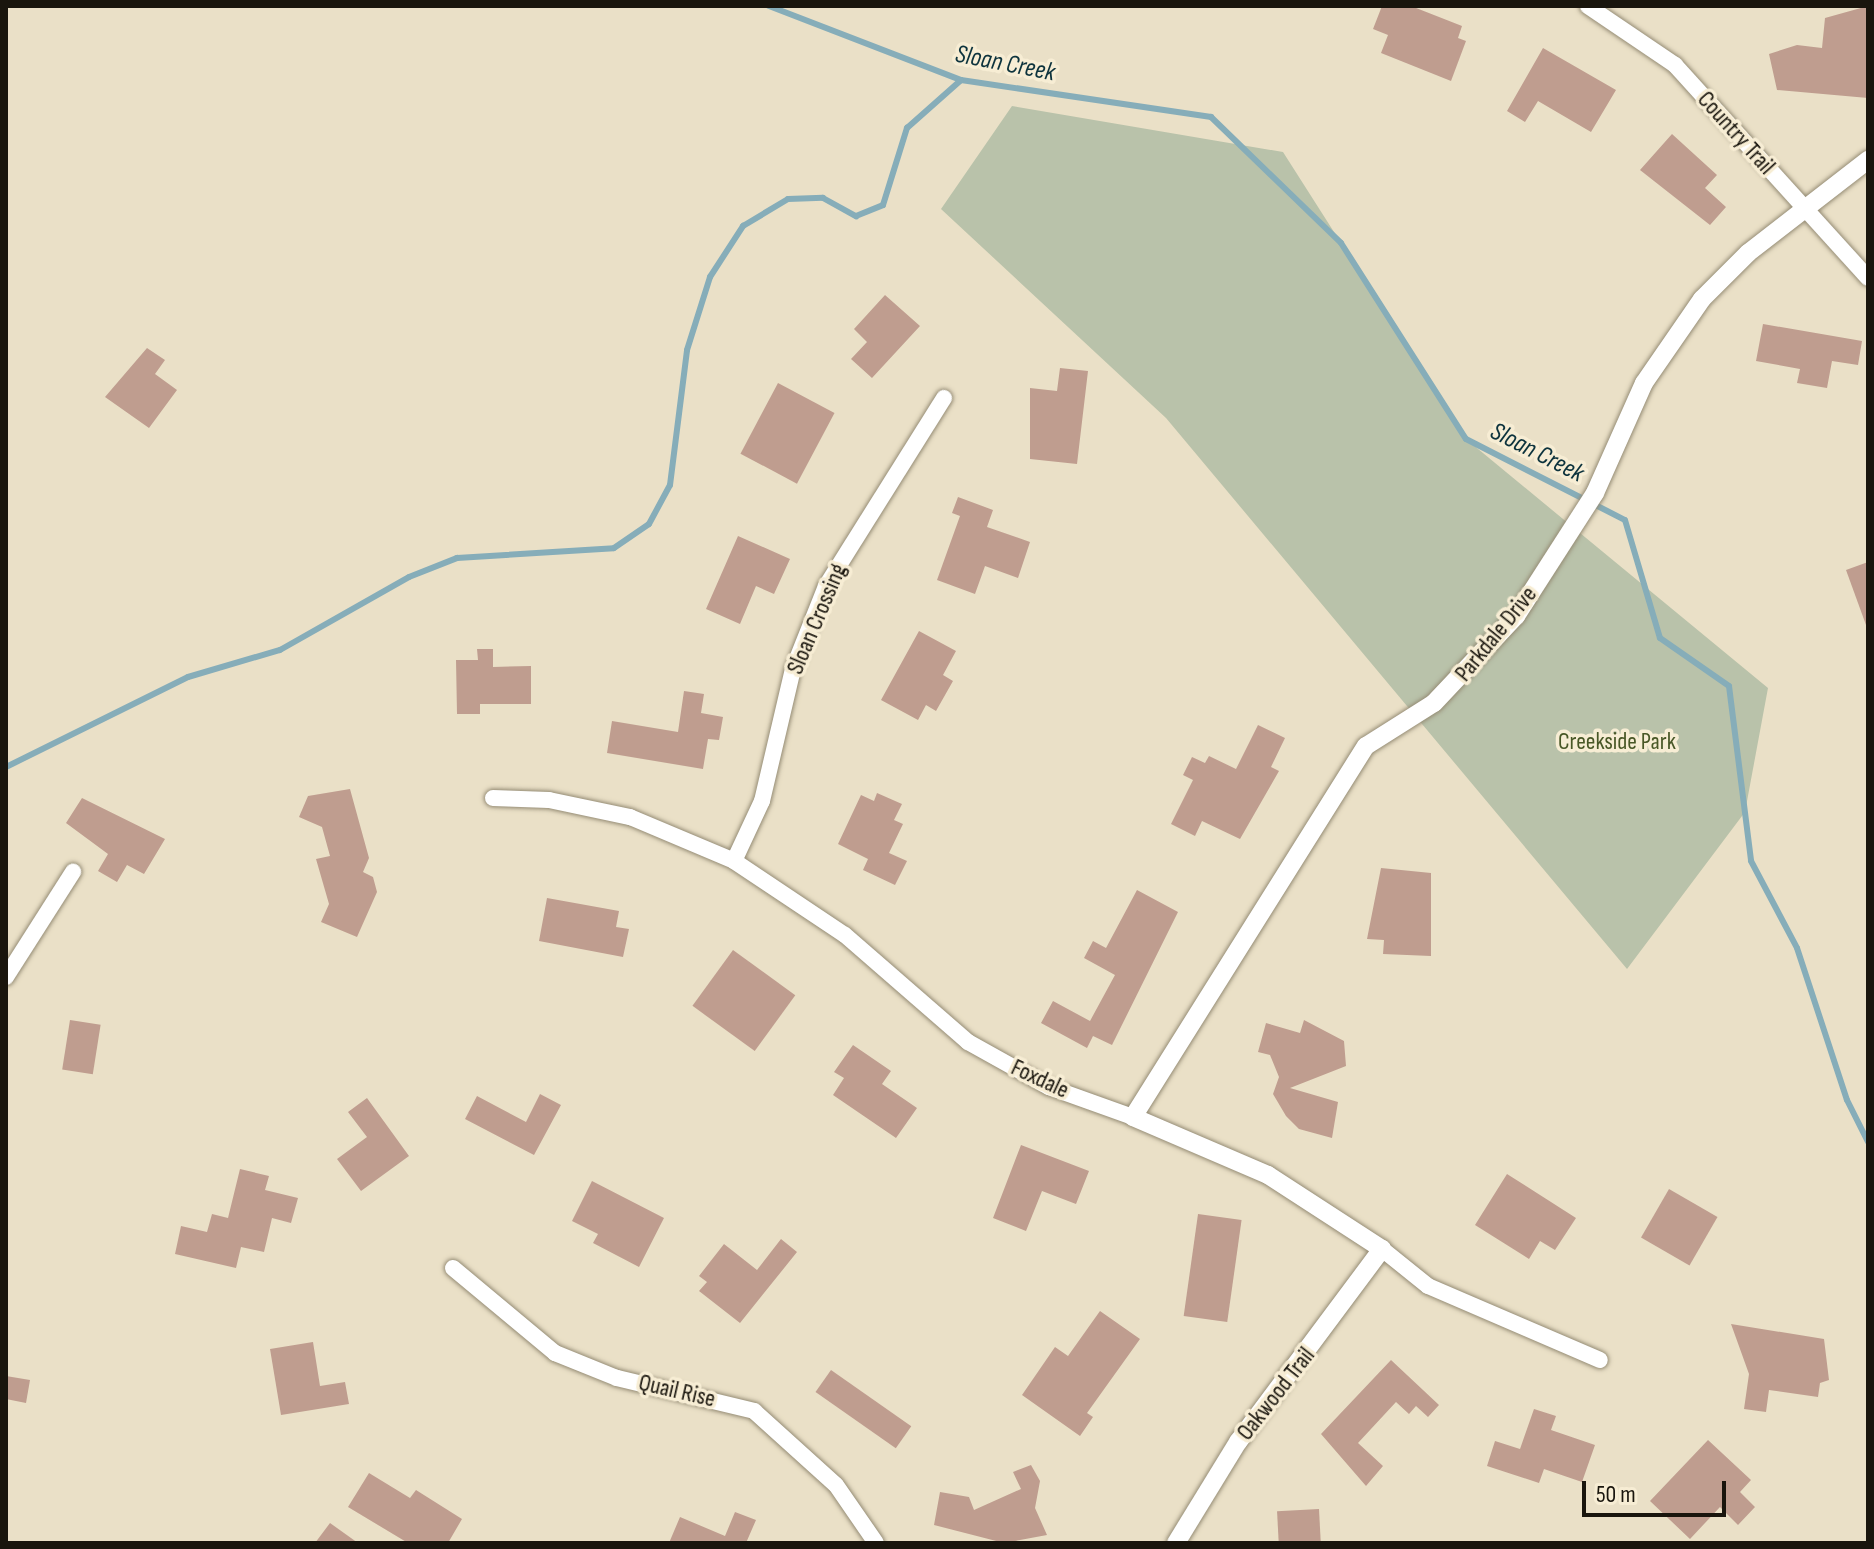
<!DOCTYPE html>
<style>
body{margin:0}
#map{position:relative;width:1874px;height:1549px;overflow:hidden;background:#eae0c7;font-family:"Sofia Sans Condensed",sans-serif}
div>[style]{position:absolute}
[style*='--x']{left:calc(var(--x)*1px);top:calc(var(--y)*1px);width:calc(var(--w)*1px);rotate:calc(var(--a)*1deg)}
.green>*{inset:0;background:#b9c2aa}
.stream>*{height:6px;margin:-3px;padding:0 3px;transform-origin:3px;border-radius:3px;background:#86adb9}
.building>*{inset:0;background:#bf9d8f;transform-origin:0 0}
.roads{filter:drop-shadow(0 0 2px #958c75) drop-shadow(0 0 2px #958c75)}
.minor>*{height:16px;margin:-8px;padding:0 8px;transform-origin:8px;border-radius:8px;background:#fff}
.tertiary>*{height:18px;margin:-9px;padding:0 9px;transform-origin:9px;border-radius:9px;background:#fff}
span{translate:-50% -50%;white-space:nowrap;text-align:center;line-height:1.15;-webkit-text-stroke:7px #f7edd4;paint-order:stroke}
.street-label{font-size:24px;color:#19150d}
.park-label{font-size:24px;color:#485726}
.water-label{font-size:26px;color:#0d333d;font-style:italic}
.frame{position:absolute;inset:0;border:8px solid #19150d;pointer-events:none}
.scale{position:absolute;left:1582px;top:1481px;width:144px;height:36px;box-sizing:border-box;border:4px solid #19150d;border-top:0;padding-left:10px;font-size:24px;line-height:28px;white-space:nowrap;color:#19150d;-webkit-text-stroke:6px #f7edd4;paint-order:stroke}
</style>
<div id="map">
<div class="green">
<i style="clip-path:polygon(1012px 106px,1283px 152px,1466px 439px,1768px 688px,1745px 812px,1627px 969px,1166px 418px,941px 209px)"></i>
</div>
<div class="stream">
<i style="--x:769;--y:6;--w:206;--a:21.1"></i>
<i style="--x:961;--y:80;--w:253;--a:8.4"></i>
<i style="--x:1211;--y:117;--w:181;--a:44.1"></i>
<i style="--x:1341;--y:243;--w:232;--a:57.5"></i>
<i style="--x:1466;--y:439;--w:178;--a:27"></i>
<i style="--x:1625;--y:520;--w:123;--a:73.5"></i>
<i style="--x:1660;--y:638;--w:84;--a:34.8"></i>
<i style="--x:1729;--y:686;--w:176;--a:82.8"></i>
<i style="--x:1751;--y:861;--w:98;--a:62.1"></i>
<i style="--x:1797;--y:948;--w:160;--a:71.8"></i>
<i style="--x:1847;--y:1100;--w:47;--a:63.4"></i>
<i style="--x:6;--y:767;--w:203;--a:-26.3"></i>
<i style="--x:188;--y:677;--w:96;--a:-16.4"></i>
<i style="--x:280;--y:650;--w:148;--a:-29.5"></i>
<i style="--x:409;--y:577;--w:52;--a:-21.6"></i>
<i style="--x:457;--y:558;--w:157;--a:-3.6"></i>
<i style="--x:614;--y:548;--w:42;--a:-34.4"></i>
<i style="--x:649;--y:524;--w:44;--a:-61.7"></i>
<i style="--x:670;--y:485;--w:136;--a:-82.8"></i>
<i style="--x:687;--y:350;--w:77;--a:-72.5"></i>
<i style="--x:710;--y:277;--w:61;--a:-57.1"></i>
<i style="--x:743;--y:226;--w:52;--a:-31"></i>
<i style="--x:788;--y:199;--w:35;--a:-2"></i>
<i style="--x:823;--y:198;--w:38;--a:29"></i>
<i style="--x:856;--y:216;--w:29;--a:-22"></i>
<i style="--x:883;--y:205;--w:81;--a:-72.7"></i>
<i style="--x:907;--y:128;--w:72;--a:-41.6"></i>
</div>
<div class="building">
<i style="clip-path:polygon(1382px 6px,1411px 6px,1462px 26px,1458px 38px,1466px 41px,1451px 81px,1381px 53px,1388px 35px,1373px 29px)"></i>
<i style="clip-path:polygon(1868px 6px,1868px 98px,1777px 90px,1769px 54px,1797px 45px,1822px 48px,1825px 18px)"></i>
<i style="clip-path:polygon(1543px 48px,1616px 90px,1591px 132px,1538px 101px,1525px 122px,1507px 111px)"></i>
<i style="clip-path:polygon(1672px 134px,1717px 175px,1705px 188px,1726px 207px,1710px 225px,1640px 170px)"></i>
<i style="clip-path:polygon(885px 295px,920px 326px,872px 378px,851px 359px,867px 342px,854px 329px)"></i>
<i style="clip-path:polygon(1763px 324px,1862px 341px,1858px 365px,1832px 361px,1827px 388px,1797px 383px,1800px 369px,1756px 361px)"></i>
<i style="clip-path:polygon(147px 348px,165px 360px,155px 374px,177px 390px,149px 428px,105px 397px)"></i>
<i style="clip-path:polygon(1060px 368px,1088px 371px,1077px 464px,1030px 459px,1030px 388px,1057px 391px)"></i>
<i style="left:778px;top:383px;width:64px;height:80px;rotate:28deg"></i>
<i style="clip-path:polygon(958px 497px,993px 510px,987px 527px,1030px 542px,1018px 578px,985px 566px,975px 594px,937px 580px,960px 516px,952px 513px)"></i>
<i style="clip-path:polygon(738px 536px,790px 559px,774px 594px,756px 586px,740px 624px,706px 609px)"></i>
<i style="clip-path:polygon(1868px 562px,1868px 625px,1866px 625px,1846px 570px)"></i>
<i style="clip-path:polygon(919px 631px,956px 651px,943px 675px,953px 681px,936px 711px,926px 705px,918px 720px,881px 700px)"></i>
<i style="clip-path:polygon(477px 649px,493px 649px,493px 667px,531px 666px,531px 704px,480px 704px,480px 714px,457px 714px,456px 660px,478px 660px)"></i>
<i style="clip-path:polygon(684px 691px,704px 694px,701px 713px,723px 717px,719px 740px,708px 739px,703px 769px,607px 753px,612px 721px,678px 732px)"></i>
<i style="clip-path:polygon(1258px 725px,1285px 738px,1271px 767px,1279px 771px,1240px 839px,1202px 821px,1195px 836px,1171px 824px,1193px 780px,1183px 775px,1192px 757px,1205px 763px,1209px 756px,1236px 769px)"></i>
<i style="clip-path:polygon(350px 789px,369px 858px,363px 872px,373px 877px,377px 892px,357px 937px,321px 922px,329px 904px,316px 859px,330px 856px,322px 827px,299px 817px,308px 796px)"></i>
<i style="clip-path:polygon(877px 793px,902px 804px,894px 820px,903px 824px,889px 853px,907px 861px,895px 885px,863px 870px,868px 859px,838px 844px,861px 795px,874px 801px)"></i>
<i style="clip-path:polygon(82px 798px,165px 839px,144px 874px,127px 865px,117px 882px,98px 871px,108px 854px,66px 823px)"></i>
<i style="clip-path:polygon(1381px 868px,1431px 873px,1431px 956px,1383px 954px,1384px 940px,1367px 939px)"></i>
<i style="clip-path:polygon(1137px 890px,1178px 912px,1112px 1045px,1093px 1036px,1087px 1048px,1041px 1023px,1053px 1001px,1090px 1021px,1115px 975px,1084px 958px,1093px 941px,1106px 948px)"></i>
<i style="clip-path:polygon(547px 898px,619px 911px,616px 927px,629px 929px,623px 957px,539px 941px)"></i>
<i style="left:733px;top:950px;width:77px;height:69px;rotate:36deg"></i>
<i style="left:70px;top:1020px;width:31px;height:50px;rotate:9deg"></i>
<i style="clip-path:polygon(1304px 1020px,1344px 1041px,1346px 1066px,1290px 1088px,1338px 1102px,1332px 1138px,1299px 1129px,1286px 1116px,1273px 1094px,1279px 1077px,1270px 1055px,1258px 1052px,1266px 1023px,1300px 1033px)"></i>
<i style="clip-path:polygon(853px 1045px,891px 1071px,882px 1084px,917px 1108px,896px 1138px,833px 1095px,844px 1078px,834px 1072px)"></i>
<i style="clip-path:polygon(540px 1094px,561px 1105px,534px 1155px,465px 1119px,477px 1096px,526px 1122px)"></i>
<i style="clip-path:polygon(367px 1098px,409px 1156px,361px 1191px,337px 1159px,367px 1137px,348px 1112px)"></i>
<i style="clip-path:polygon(1021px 1145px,1089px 1171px,1076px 1204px,1042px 1191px,1026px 1231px,993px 1218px)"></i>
<i style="clip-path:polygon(240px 1169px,269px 1176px,265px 1190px,298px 1198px,291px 1223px,272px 1218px,264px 1252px,241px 1247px,236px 1268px,175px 1254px,181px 1226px,207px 1232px,212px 1214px,228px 1218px)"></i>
<i style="clip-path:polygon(1507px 1174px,1576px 1218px,1555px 1250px,1540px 1241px,1529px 1259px,1475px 1225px)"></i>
<i style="clip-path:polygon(592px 1181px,664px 1218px,639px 1267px,593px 1243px,598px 1234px,572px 1221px)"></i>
<i style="left:1669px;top:1189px;width:56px;height:56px;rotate:30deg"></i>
<i style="left:1198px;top:1214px;width:44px;height:103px;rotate:8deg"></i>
<i style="clip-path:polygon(781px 1239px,797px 1252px,740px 1323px,699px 1291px,707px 1282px,699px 1276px,724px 1244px,757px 1270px)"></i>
<i style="clip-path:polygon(1100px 1311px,1140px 1339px,1087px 1413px,1093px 1417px,1080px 1436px,1022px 1395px,1055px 1347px,1068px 1356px)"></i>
<i style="clip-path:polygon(1731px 1324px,1824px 1339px,1829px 1380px,1820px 1383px,1818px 1397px,1769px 1390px,1766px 1412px,1744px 1409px,1749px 1374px)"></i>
<i style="clip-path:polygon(313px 1342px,320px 1386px,345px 1382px,349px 1404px,281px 1415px,270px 1349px)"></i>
<i style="clip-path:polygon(1391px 1360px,1439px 1405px,1428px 1417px,1416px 1406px,1409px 1414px,1396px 1402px,1358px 1443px,1383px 1466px,1366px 1486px,1321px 1434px)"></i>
<i style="left:831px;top:1370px;width:98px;height:27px;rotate:35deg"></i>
<i style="clip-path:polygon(6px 1376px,30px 1380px,26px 1403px,6px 1399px)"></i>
<i style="clip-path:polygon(1534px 1409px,1556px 1416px,1551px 1430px,1595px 1445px,1582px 1482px,1544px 1469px,1539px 1483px,1487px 1466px,1495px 1441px,1520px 1449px)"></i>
<i style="clip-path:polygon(1708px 1440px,1751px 1480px,1740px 1492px,1755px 1507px,1738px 1525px,1720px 1507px,1690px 1539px,1650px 1501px)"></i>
<i style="clip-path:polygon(1031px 1465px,1040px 1481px,1035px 1508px,1047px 1535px,1004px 1543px,934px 1525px,940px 1492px,969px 1497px,974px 1510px,1021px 1489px,1013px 1472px)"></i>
<i style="clip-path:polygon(369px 1473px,410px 1498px,416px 1490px,462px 1519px,448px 1543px,408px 1543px,348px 1507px)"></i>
<i style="left:1319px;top:1509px;width:34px;height:42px;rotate:87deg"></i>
<i style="clip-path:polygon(735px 1512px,756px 1520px,746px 1543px,669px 1543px,680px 1517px,725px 1536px)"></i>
<i style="clip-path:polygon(330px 1523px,358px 1543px,315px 1543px)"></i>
</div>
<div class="roads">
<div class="minor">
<i style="--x:1588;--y:6;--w:105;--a:34.1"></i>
<i style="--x:1675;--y:65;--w:287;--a:47.8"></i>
<i style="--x:493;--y:798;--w:56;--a:2"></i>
<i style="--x:549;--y:800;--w:83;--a:11.9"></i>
<i style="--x:630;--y:817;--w:113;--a:22.9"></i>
<i style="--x:734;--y:861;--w:133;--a:33.7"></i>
<i style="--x:845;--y:935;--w:163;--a:41"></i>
<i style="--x:968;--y:1042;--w:93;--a:29.1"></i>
<i style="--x:1049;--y:1087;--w:89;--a:19.7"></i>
<i style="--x:734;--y:861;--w:66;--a:-65"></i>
<i style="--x:762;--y:801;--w:136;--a:-76.8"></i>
<i style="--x:793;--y:669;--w:89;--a:-68.3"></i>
<i style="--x:826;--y:586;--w:222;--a:-57.9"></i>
<i style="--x:6;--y:977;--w:125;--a:-57.5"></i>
<i style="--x:1382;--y:1249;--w:59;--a:38.8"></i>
<i style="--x:1428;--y:1286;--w:187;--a:23.3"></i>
<i style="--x:453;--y:1268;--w:133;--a:39.8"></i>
<i style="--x:555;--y:1353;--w:67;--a:22"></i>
<i style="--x:617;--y:1378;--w:141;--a:13.5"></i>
<i style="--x:754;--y:1411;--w:110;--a:42.1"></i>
<i style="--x:836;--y:1485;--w:70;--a:55.4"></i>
</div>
<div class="tertiary">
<i style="--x:1176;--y:1543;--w:119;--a:-58.5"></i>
<i style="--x:1238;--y:1442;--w:241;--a:-53.3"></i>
<i style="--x:1382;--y:1249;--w:136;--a:-147"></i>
<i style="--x:1268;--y:1175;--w:147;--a:-156.8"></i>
<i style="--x:1133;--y:1117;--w:438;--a:-57.9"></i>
<i style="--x:1366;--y:746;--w:80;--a:-32.3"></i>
<i style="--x:1434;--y:703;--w:120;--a:-46.7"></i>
<i style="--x:1516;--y:616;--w:146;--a:-57.3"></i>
<i style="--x:1595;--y:493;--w:120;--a:-66"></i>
<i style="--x:1644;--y:383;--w:102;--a:-55.4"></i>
<i style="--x:1702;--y:299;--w:65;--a:-45"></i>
<i style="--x:1748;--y:253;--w:152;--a:-37.8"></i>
</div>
</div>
<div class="street-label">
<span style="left:1736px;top:133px;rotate:48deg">Country Trail</span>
<span style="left:817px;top:619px;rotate:-67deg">Sloan Crossing</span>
<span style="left:1496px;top:634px;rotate:-51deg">Parkdale Drive</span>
<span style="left:1040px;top:1079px;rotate:25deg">Foxdale</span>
<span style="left:677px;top:1391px;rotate:13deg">Quail Rise</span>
<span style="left:1276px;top:1394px;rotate:-52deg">Oakwood Trail</span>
</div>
<div class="park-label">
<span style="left:1617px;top:742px">Creekside Park</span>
</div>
<div class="water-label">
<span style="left:1005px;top:64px;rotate:11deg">Sloan Creek</span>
<span style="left:1537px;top:453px;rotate:27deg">Sloan Creek</span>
</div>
<div class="frame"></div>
<div class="scale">50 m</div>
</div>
